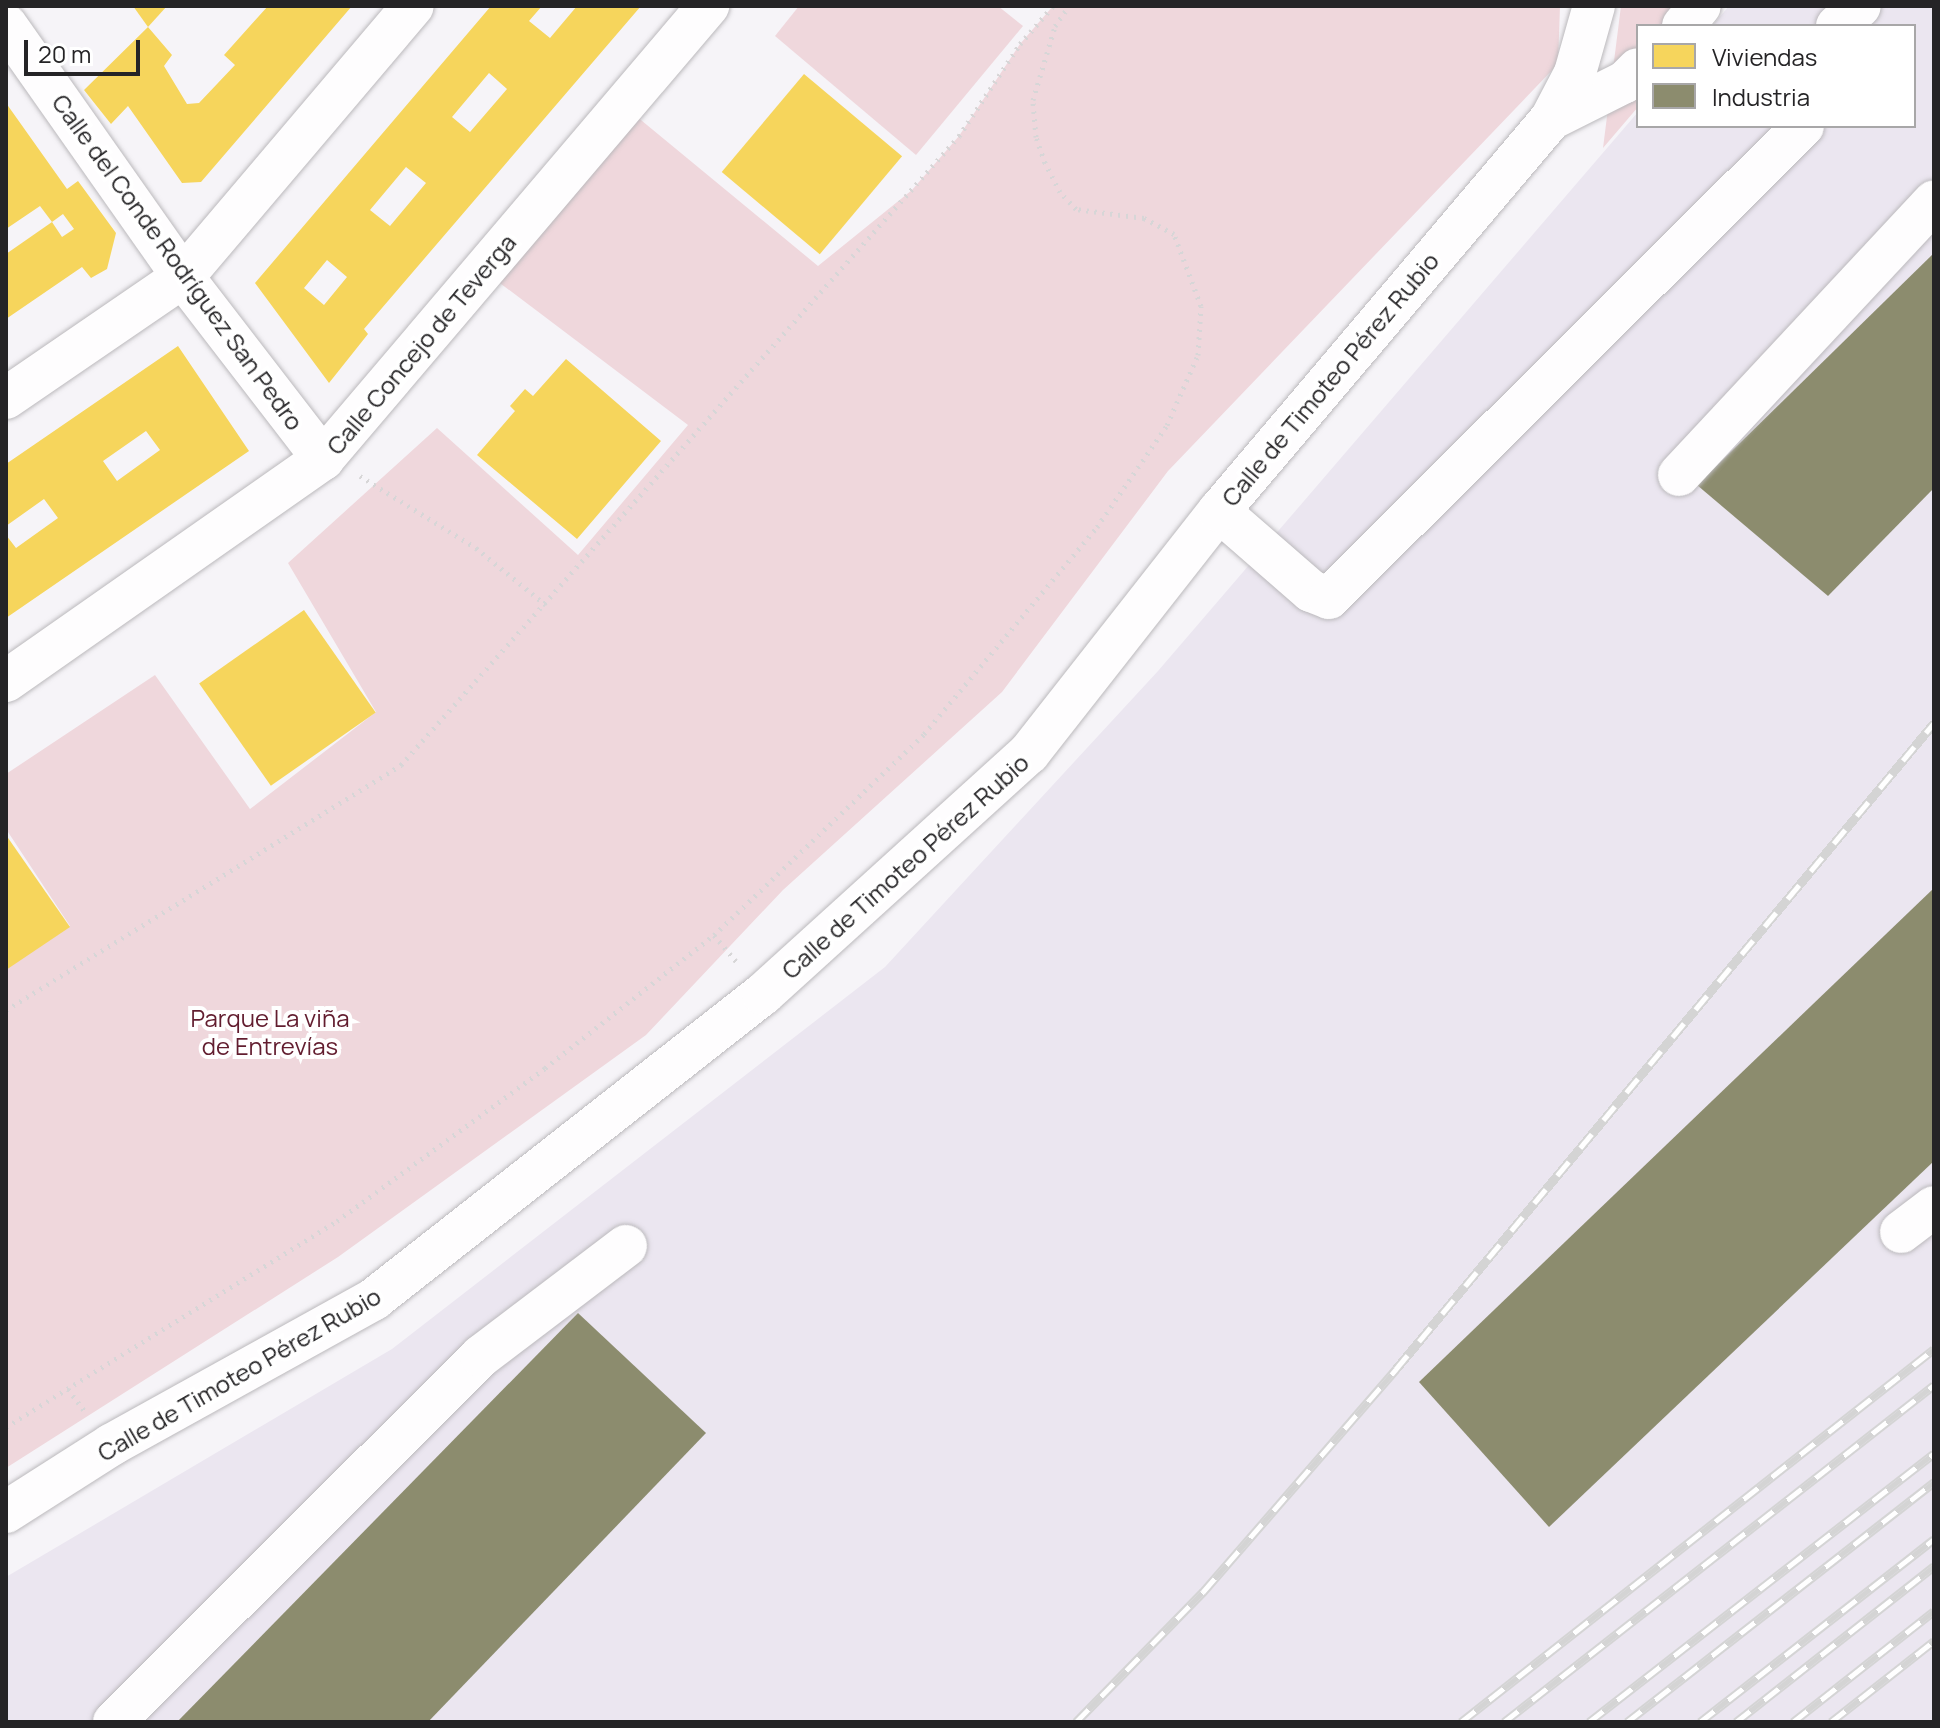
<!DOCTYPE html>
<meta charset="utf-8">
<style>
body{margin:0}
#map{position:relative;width:1940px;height:1728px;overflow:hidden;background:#f6f4f8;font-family:Manrope,sans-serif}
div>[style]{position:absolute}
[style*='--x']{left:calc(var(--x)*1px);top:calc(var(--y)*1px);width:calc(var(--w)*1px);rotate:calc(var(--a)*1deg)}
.built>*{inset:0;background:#ebe6f0}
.green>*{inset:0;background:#efd7dc}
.homes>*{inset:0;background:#f6d55c;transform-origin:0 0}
.industry>*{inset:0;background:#8c8c6e}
.path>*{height:5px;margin-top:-2.5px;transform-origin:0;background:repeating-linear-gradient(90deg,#d7d6d7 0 2px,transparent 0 8px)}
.roads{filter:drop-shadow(0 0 2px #bbb9bc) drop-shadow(0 0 2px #bbb9bc)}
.minor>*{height:42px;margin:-21px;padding:0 21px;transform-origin:21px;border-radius:21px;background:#fefdfe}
.rail>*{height:9px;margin-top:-4.5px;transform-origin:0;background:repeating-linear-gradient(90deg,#fff 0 18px,#d4d4d4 0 36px);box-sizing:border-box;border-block:2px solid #d4d4d4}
span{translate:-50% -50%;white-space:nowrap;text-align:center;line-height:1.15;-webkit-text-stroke:8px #fff;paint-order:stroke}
.street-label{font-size:24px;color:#252426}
.park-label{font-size:24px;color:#621d2f}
.frame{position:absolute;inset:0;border:8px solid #252426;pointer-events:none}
.legend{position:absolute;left:1636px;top:24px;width:280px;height:104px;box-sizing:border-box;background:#fff;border:2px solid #a8a7a8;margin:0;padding:10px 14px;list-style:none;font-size:24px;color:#252426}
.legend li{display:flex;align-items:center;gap:16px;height:40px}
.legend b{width:40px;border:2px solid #a8a7a8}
.scale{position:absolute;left:24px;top:40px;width:116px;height:36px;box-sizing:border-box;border:4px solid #252426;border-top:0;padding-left:10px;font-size:24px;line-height:28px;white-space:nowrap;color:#252426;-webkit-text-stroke:6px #fff;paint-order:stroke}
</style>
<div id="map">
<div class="built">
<i style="clip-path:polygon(1729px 6px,1934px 6px,1934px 1722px,6px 1722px,6px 1577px,392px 1349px,885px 967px,1158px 671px,1638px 112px,1638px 126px,1914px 126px,1914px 26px,1712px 26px)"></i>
</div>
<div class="green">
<i style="clip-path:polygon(799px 6px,998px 6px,1023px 26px,916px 155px,775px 36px)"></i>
<i style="clip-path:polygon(1053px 6px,1560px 6px,1558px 64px,1168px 471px,1002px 692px,783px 890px,646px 1035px,338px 1257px,6px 1468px,6px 969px,70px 926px,6px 829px,6px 774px,155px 675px,250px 809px,376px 712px,288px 563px,437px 428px,578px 555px,688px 425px,484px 271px,630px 111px,818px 266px,912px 190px,959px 136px,1020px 44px)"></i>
<i style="clip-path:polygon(1621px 6px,1724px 6px,1707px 26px,1638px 26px,1638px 107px,1603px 148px)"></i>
</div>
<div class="homes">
<i style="clip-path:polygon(133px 6px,167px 6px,148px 27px)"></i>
<i style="clip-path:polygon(268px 6px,352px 6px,201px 182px,182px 183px,128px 106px,111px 124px,84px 90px,148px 27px,172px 55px,164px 66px,187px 104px,199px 103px,235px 65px,224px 55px)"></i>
<i style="clip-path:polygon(evenodd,491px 6px,542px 6px,529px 21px,550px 38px,577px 6px,641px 6px,364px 329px,368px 334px,329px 383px,255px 283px,491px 6px,489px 73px,507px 89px,470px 132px,452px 117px,489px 73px,491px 6px,406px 167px,426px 183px,390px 226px,370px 210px,406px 167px,491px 6px,327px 260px,347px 277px,324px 305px,304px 288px,327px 260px)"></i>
<i style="left:804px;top:74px;width:128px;height:128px;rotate:40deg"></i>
<i style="clip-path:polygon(6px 103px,67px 189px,78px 181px,116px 233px,107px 269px,91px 278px,82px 267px,6px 319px,6px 254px,52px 222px,62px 237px,74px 229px,63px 214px,52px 222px,40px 206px,6px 229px)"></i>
<i style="clip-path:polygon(evenodd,178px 346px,249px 451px,6px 618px,6px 535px,16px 548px,58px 518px,44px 499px,6px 526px,6px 464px,178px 346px,146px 431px,160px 450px,117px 481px,103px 461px,146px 431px)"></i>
<i style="clip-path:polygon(566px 359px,661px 441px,577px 539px,477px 455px,515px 411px,510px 406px,525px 389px,533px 396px)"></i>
<i style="left:304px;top:610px;width:125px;height:128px;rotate:55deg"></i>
<i style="clip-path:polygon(6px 835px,70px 927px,6px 970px)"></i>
</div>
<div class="industry">
<i style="clip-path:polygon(1934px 253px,1934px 488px,1828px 596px,1697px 485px)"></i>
<i style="clip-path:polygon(1934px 888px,1934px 1161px,1549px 1527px,1419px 1382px)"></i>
<i style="clip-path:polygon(578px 1313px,706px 1433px,428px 1722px,177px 1722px)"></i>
</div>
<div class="path">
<i style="--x:360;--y:476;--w:137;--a:31.8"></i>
<i style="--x:476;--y:548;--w:90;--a:39.2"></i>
<i style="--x:714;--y:935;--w:39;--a:50"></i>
<i style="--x:6;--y:1010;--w:465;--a:-31.8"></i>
<i style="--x:401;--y:765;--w:841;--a:-48.42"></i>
<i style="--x:959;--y:136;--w:110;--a:-56.5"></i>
<i style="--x:1020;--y:44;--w:50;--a:-49"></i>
<i style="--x:68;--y:1389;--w:30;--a:53"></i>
<i style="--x:6;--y:1427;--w:390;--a:-31.9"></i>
<i style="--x:337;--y:1221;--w:258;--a:-36.3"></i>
<i style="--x:545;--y:1068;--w:215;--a:-38.2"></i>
<i style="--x:714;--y:935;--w:291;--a:-43.7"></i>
<i style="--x:924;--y:734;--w:270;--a:-50.1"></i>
<i style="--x:1097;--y:527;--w:124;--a:-55.5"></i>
<i style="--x:1167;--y:425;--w:77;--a:-66.1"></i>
<i style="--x:1198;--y:355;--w:49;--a:-86.5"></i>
<i style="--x:1201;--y:306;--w:77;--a:-110.6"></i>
<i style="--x:1174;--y:234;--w:34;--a:-152"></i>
<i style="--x:1144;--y:218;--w:69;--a:-172.5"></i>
<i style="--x:1076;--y:209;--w:23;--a:-133"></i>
<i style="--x:1060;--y:192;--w:33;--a:-117"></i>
<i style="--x:1045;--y:163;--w:28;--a:-109"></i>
<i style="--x:1036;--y:137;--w:37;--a:-95"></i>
<i style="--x:1033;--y:100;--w:77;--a:-73.4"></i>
<i style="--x:1055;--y:26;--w:24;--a:-55"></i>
</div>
<div class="roads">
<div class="minor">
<i style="--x:6;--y:25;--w:308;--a:54.9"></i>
<i style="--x:183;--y:277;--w:230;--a:52.4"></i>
<i style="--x:1683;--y:26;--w:26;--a:-50"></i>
<i style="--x:1837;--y:26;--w:30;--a:-41"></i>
<i style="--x:1551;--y:119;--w:83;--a:-26.6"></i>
<i style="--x:1625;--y:82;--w:18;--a:-45"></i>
<i style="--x:6;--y:398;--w:214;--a:-34.4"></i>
<i style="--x:183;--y:277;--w:355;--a:-49.7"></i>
<i style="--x:1679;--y:475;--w:374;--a:-47"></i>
<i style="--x:1219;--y:511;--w:122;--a:41"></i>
<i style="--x:1311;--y:591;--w:19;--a:21"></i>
<i style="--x:1329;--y:598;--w:669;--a:-44.88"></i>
<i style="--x:6;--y:681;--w:387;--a:-35"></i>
<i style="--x:323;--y:459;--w:595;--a:-49.64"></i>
<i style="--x:1901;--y:1232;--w:41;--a:-37.1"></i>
<i style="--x:6;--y:1512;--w:125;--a:-32.5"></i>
<i style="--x:111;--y:1445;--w:301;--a:-29"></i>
<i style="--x:374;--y:1299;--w:494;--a:-38.1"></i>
<i style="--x:763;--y:994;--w:359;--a:-42.2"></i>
<i style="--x:1029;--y:753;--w:308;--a:-51.9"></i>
<i style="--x:1219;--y:511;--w:514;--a:-49.74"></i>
<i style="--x:1551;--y:119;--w:52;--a:-62.4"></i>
<i style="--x:1575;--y:73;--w:70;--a:-74.2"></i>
<i style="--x:114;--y:1722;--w:518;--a:-44.92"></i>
<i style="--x:481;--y:1356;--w:182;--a:-37.2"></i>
</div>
</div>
<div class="rail">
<i style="--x:1076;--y:1722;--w:182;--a:-45.7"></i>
<i style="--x:1203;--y:1592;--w:295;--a:-49.1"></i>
<i style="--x:1396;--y:1369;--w:841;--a:-50.21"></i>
<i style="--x:1461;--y:1722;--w:602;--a:-38.26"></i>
<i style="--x:1504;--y:1722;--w:546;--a:-38.09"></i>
<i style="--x:1589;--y:1722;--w:437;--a:-37.9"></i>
<i style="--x:1627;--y:1722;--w:390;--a:-38"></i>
<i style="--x:1700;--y:1722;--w:297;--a:-38"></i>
<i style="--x:1736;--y:1722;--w:252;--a:-38.2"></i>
<i style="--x:1793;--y:1722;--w:179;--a:-38.2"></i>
<i style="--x:1831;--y:1722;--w:131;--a:-38.2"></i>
</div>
<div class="street-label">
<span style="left:178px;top:262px;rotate:54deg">Calle del Conde Rodríguez San Pedro</span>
<span style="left:421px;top:344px;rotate:-50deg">Calle Concejo de Teverga</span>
<span style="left:1330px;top:379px;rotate:-50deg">Calle de Timoteo Pérez Rubio</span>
<span style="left:905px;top:866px;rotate:-42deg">Calle de Timoteo Pérez Rubio</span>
<span style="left:239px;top:1374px;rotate:-30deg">Calle de Timoteo Pérez Rubio</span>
</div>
<div class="park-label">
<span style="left:270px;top:1032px">Parque La viña<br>de Entrevías</span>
</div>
<div class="frame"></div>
<ul class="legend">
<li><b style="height:22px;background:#f6d55c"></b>Viviendas</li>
<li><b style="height:22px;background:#8c8c6e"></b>Industria</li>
</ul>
<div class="scale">20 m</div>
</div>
